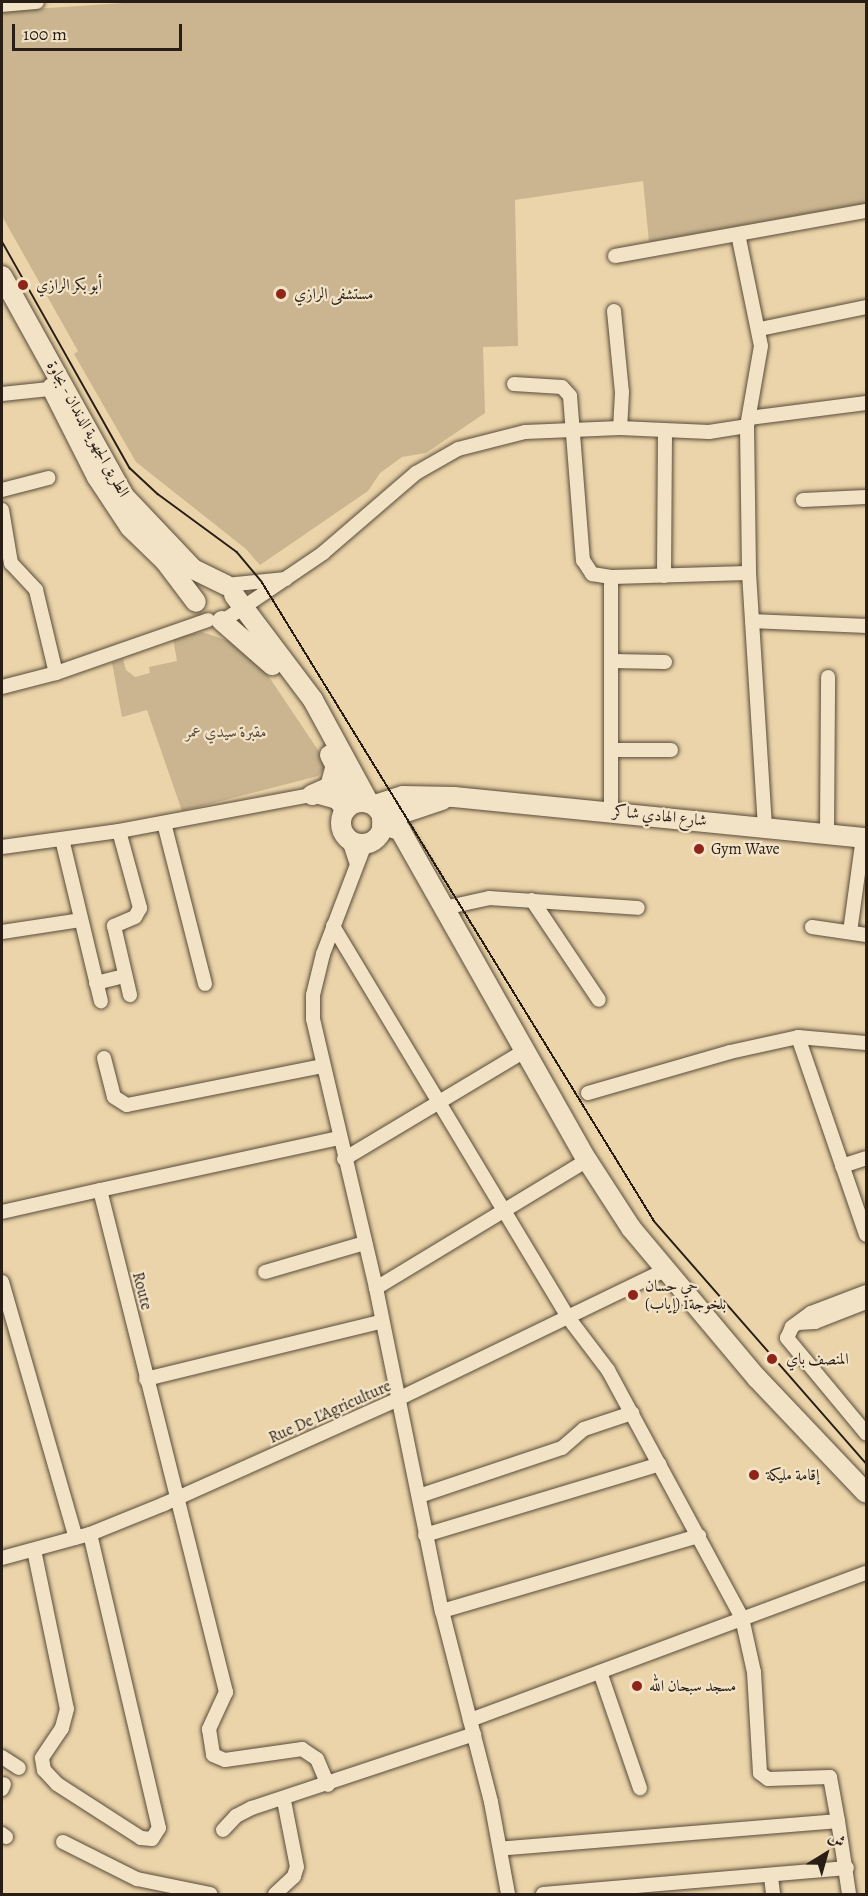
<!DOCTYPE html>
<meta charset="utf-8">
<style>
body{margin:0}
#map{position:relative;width:868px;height:1896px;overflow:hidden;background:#ebd4a9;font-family:Alegreya,Amiri,serif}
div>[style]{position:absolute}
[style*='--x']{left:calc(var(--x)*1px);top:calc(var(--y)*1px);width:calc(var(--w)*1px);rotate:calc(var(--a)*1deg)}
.green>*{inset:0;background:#cab590}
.roads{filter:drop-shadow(0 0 2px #594c3b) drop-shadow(0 0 2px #594c3b)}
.street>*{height:14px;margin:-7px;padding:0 7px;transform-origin:7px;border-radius:7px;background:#f2e3c7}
.secondary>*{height:20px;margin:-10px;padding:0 10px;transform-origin:10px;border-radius:10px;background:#f2e3c7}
.secondary>.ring{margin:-10px;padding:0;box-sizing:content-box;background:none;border:20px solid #f2e3c7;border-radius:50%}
.tram>*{height:1.5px;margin:-0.75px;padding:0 0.75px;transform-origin:0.75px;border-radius:0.75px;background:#281e16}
.dots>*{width:16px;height:16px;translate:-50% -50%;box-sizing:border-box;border:3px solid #f2e3c7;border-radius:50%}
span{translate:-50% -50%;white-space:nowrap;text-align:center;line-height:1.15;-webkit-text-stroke:4.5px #f2e3c7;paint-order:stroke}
.poi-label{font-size:16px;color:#281e16}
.left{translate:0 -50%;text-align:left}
.street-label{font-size:16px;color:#281e16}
.park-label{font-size:16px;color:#594b3b;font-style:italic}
.frame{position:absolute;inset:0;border:3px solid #281e16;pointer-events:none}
.north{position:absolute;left:796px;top:1824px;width:60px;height:60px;-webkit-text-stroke:4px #f2e3c7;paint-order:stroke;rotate:37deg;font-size:16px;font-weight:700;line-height:24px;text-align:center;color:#281e16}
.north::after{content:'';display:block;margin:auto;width:21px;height:27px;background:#281e16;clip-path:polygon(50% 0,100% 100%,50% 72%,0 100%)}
.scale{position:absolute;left:12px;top:24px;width:170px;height:27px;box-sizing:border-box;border:3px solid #281e16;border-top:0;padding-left:8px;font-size:18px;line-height:21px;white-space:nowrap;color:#281e16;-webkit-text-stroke:4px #f2e3c7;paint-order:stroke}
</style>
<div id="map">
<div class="green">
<i style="clip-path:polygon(139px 2px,866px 2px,866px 203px,649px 242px,643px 181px,515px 200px,518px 346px,483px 347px,485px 413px,426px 453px,402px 457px,380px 473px,368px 491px,260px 565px,246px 549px,136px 462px,74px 354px,78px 351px,2px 216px,2px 11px)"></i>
<i style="clip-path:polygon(202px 632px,241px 645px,253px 653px,324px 759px,325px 768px,318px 776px,182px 811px,147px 710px,122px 717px,112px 663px,123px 659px,126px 670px,135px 677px,150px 673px,149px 667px,177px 661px,173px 638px)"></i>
</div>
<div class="roads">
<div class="street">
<i style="--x:2;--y:5;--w:35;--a:-5"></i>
<i style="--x:738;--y:234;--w:114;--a:78.4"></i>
<i style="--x:761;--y:346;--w:81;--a:99.9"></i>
<i style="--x:747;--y:426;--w:147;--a:89.2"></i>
<i style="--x:749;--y:573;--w:254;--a:86.4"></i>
<i style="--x:615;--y:256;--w:255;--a:-10.2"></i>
<i style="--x:614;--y:311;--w:81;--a:84.4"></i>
<i style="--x:622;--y:392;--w:36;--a:93"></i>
<i style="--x:760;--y:329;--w:108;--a:-11.7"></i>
<i style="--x:514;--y:384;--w:48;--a:3.6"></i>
<i style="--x:562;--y:387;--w:12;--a:48"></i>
<i style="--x:570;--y:396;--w:165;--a:85.5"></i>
<i style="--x:583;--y:560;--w:17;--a:57"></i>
<i style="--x:592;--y:574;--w:19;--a:9"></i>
<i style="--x:611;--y:577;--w:138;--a:-1.7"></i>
<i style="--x:2;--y:394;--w:57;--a:-6"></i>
<i style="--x:749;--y:418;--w:118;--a:-7.3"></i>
<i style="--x:2;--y:490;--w:48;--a:-14.6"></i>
<i style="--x:803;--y:500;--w:63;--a:-2.7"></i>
<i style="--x:2;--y:510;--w:54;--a:80.4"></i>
<i style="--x:11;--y:563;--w:37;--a:47"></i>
<i style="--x:36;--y:590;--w:85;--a:76.5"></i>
<i style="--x:664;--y:576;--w:145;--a:-89.6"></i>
<i style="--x:611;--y:577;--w:234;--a:90"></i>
<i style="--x:226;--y:585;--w:60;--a:-5.7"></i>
<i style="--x:229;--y:617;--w:114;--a:-34.2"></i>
<i style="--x:323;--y:553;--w:123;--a:-40.7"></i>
<i style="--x:416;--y:473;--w:48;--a:-29.7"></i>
<i style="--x:458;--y:449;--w:69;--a:-14.2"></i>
<i style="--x:525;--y:432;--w:95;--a:-2.4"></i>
<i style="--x:620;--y:428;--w:89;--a:2.6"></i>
<i style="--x:709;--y:432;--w:38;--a:-9"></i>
<i style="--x:752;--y:621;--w:114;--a:2.5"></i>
<i style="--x:612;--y:661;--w:53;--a:1.1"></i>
<i style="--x:2;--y:687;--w:56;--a:-14.5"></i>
<i style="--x:56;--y:673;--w:161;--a:-19.2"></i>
<i style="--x:611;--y:750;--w:60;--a:0"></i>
<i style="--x:164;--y:823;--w:166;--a:75.7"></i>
<i style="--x:119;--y:831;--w:80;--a:74.7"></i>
<i style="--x:140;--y:908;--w:10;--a:119"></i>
<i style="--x:135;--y:917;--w:23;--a:157"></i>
<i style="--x:114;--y:926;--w:71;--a:76.9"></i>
<i style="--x:827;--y:833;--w:156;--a:-89.6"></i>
<i style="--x:62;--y:839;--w:167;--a:76.5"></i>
<i style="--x:349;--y:840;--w:23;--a:72"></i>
<i style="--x:365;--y:844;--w:118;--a:110.9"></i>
<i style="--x:323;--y:954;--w:42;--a:103.7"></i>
<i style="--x:313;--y:995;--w:24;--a:90"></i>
<i style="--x:313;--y:1019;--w:276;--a:76.8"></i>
<i style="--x:376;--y:1288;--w:330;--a:78.5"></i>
<i style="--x:442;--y:1611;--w:197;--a:75.6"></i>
<i style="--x:491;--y:1802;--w:94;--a:79.5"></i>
<i style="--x:2;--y:847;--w:118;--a:-7.8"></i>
<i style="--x:119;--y:831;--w:196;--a:-10.6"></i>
<i style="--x:312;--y:795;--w:25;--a:16"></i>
<i style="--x:336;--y:802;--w:13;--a:51"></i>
<i style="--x:532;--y:900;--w:120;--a:56.2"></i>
<i style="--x:444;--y:908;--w:46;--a:-12.5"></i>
<i style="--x:489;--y:898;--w:149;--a:3.8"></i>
<i style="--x:333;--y:926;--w:455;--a:59"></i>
<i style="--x:567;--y:1316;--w:68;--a:52.8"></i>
<i style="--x:608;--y:1370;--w:282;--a:61.6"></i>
<i style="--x:742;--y:1618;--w:55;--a:77.5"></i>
<i style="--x:754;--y:1672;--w:101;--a:86.6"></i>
<i style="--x:760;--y:1773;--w:10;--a:37"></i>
<i style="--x:768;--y:1779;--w:62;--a:-1.8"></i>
<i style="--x:830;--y:1777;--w:45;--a:79.7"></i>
<i style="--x:838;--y:1821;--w:339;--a:175.3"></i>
<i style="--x:812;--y:927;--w:55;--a:8.4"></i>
<i style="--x:2;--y:932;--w:79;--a:-8.7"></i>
<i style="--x:850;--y:932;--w:96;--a:-82.2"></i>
<i style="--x:96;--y:983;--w:30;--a:-14"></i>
<i style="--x:798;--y:1037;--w:209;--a:71"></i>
<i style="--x:104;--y:1058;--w:40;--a:75.6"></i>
<i style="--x:114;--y:1097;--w:15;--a:32"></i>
<i style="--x:127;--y:1105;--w:200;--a:-11.3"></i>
<i style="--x:588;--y:1093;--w:148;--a:-16.1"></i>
<i style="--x:730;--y:1052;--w:70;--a:-12.4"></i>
<i style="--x:798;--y:1037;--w:68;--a:5"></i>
<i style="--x:344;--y:1159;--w:212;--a:-30.9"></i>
<i style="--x:842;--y:1166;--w:25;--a:-18"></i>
<i style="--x:100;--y:1190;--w:245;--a:-12.3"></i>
<i style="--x:2;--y:1212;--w:100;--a:-12.7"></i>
<i style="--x:100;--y:1190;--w:518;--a:75.91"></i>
<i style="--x:226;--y:1692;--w:41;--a:114.7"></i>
<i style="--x:209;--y:1729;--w:26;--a:81"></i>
<i style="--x:213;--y:1755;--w:13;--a:23"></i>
<i style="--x:225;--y:1760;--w:78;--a:-8.1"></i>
<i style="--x:302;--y:1749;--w:18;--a:34"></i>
<i style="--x:317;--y:1759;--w:28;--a:67"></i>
<i style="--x:265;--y:1272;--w:104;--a:-16.2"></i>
<i style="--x:2;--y:1282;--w:266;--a:73.9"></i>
<i style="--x:376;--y:1288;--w:247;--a:-31.2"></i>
<i style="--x:866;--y:1292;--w:59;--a:159.1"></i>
<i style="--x:811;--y:1313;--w:24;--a:144"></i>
<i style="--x:792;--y:1327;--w:12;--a:114"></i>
<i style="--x:787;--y:1338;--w:124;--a:50.3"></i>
<i style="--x:798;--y:1323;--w:17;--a:-3"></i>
<i style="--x:815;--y:1322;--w:55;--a:-21.4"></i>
<i style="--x:146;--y:1379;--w:241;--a:-13.7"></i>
<i style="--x:419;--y:1496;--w:151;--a:-18.6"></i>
<i style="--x:562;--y:1448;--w:29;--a:-41"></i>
<i style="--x:584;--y:1429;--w:51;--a:-18.4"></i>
<i style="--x:425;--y:1535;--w:245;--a:-16.8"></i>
<i style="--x:34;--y:1550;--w:162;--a:78.3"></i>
<i style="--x:67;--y:1709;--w:20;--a:105"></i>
<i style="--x:62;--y:1728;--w:36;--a:124"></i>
<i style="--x:42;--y:1758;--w:12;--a:81"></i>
<i style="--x:44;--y:1770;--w:19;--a:47"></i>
<i style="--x:57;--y:1784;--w:100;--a:32.7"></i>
<i style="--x:141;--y:1838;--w:11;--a:5"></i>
<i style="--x:152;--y:1839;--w:13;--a:-58"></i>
<i style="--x:159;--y:1828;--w:302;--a:-103.2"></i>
<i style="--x:2;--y:1558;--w:91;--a:-15.3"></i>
<i style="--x:90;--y:1534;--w:80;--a:-22.1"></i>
<i style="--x:164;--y:1504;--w:254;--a:-24.1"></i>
<i style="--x:396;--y:1400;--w:297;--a:-25.8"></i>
<i style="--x:442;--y:1611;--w:268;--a:-16.3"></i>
<i style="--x:600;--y:1672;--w:123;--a:71"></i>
<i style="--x:470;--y:1720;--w:422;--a:-20.4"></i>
<i style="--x:2;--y:1757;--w:20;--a:33"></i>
<i style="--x:2;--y:1789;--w:5;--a:-68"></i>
<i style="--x:838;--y:1821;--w:74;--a:81.4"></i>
<i style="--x:223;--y:1830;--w:19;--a:-47"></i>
<i style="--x:236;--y:1816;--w:18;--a:-27"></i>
<i style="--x:252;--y:1808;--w:234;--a:-18.4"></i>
<i style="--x:2;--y:1834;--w:5;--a:37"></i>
<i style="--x:63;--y:1842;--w:83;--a:26.6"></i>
<i style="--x:137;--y:1879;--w:75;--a:11.6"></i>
<i style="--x:771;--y:1877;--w:17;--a:83"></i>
<i style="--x:275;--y:1894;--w:26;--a:-43"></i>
<i style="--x:294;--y:1876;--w:9;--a:-72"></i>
<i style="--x:297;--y:1867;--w:67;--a:-101.1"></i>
<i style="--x:543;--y:1894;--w:305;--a:-4.9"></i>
</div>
<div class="secondary">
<i style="--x:2;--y:276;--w:252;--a:61"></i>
<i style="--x:124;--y:496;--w:100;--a:46.6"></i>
<i style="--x:193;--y:569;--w:37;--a:26"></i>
<i style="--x:52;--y:388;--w:100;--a:63.2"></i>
<i style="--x:97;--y:477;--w:60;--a:56.6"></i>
<i style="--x:130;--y:527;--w:49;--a:44.2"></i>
<i style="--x:165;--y:561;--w:51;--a:52.9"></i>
<i style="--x:234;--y:595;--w:131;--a:53"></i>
<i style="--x:313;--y:700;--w:117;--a:61.5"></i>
<i style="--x:222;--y:621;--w:67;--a:41.3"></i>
<i style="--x:330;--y:755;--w:26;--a:62"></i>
<i style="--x:342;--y:778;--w:31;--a:83"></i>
<i style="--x:312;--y:795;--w:20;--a:-24"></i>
<i style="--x:330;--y:787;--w:23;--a:-75"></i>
<i class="ring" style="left:341px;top:802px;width:22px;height:22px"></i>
<i style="--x:375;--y:805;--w:29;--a:-18"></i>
<i style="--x:403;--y:796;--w:51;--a:1.1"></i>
<i style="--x:454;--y:797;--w:414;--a:5.7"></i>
<i style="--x:382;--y:820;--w:63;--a:-18.4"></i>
<i style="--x:382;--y:825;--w:19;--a:16"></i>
<i style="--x:400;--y:830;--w:379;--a:60.5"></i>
<i style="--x:587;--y:1160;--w:81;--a:57.1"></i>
<i style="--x:631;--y:1228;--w:196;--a:50"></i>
<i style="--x:757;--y:1378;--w:158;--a:46.5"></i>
</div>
</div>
<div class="tram">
<i style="--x:2;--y:241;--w:261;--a:60.6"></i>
<i style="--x:130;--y:468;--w:38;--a:43"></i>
<i style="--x:158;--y:494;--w:98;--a:36.3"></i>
<i style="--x:237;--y:552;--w:39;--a:50"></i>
<i style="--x:262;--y:582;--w:751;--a:58.45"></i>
<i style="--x:655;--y:1222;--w:320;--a:48.8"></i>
</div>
<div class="dots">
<i style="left:23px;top:285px;background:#8f2418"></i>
<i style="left:281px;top:294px;background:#8f2418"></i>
<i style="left:699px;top:849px;background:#8f2418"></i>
<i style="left:633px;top:1295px;background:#8f2418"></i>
<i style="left:772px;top:1359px;background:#8f2418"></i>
<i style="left:754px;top:1475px;background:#8f2418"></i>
<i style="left:637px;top:1686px;background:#8f2418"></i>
</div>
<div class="poi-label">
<span class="left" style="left:36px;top:285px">أبو بكر الرازي</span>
<span class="left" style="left:294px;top:294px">مستشفى الرازي</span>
<span class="left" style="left:711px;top:849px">Gym Wave</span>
<span class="left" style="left:645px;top:1295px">حي حسان<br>بلخوجة1 (إياب)</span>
<span class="left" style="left:786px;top:1359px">المنصف باي</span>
<span class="left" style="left:766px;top:1475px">إقامة مليكة</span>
<span class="left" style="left:649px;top:1686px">مسجد سبحان الله</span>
</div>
<div class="street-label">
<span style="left:88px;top:429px;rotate:61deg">الطريق الجهوية الدندان - بجاوة</span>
<span style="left:660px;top:816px;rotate:6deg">شارع الهادي شاكر</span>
<span style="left:142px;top:1291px;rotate:76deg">Route</span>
<span style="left:330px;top:1412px;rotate:-24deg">Rue De L'Agriculture</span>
</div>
<div class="park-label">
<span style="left:226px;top:732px">مقبرة سيدي عمر</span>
</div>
<div class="frame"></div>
<div class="north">ش</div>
<div class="scale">100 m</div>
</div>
